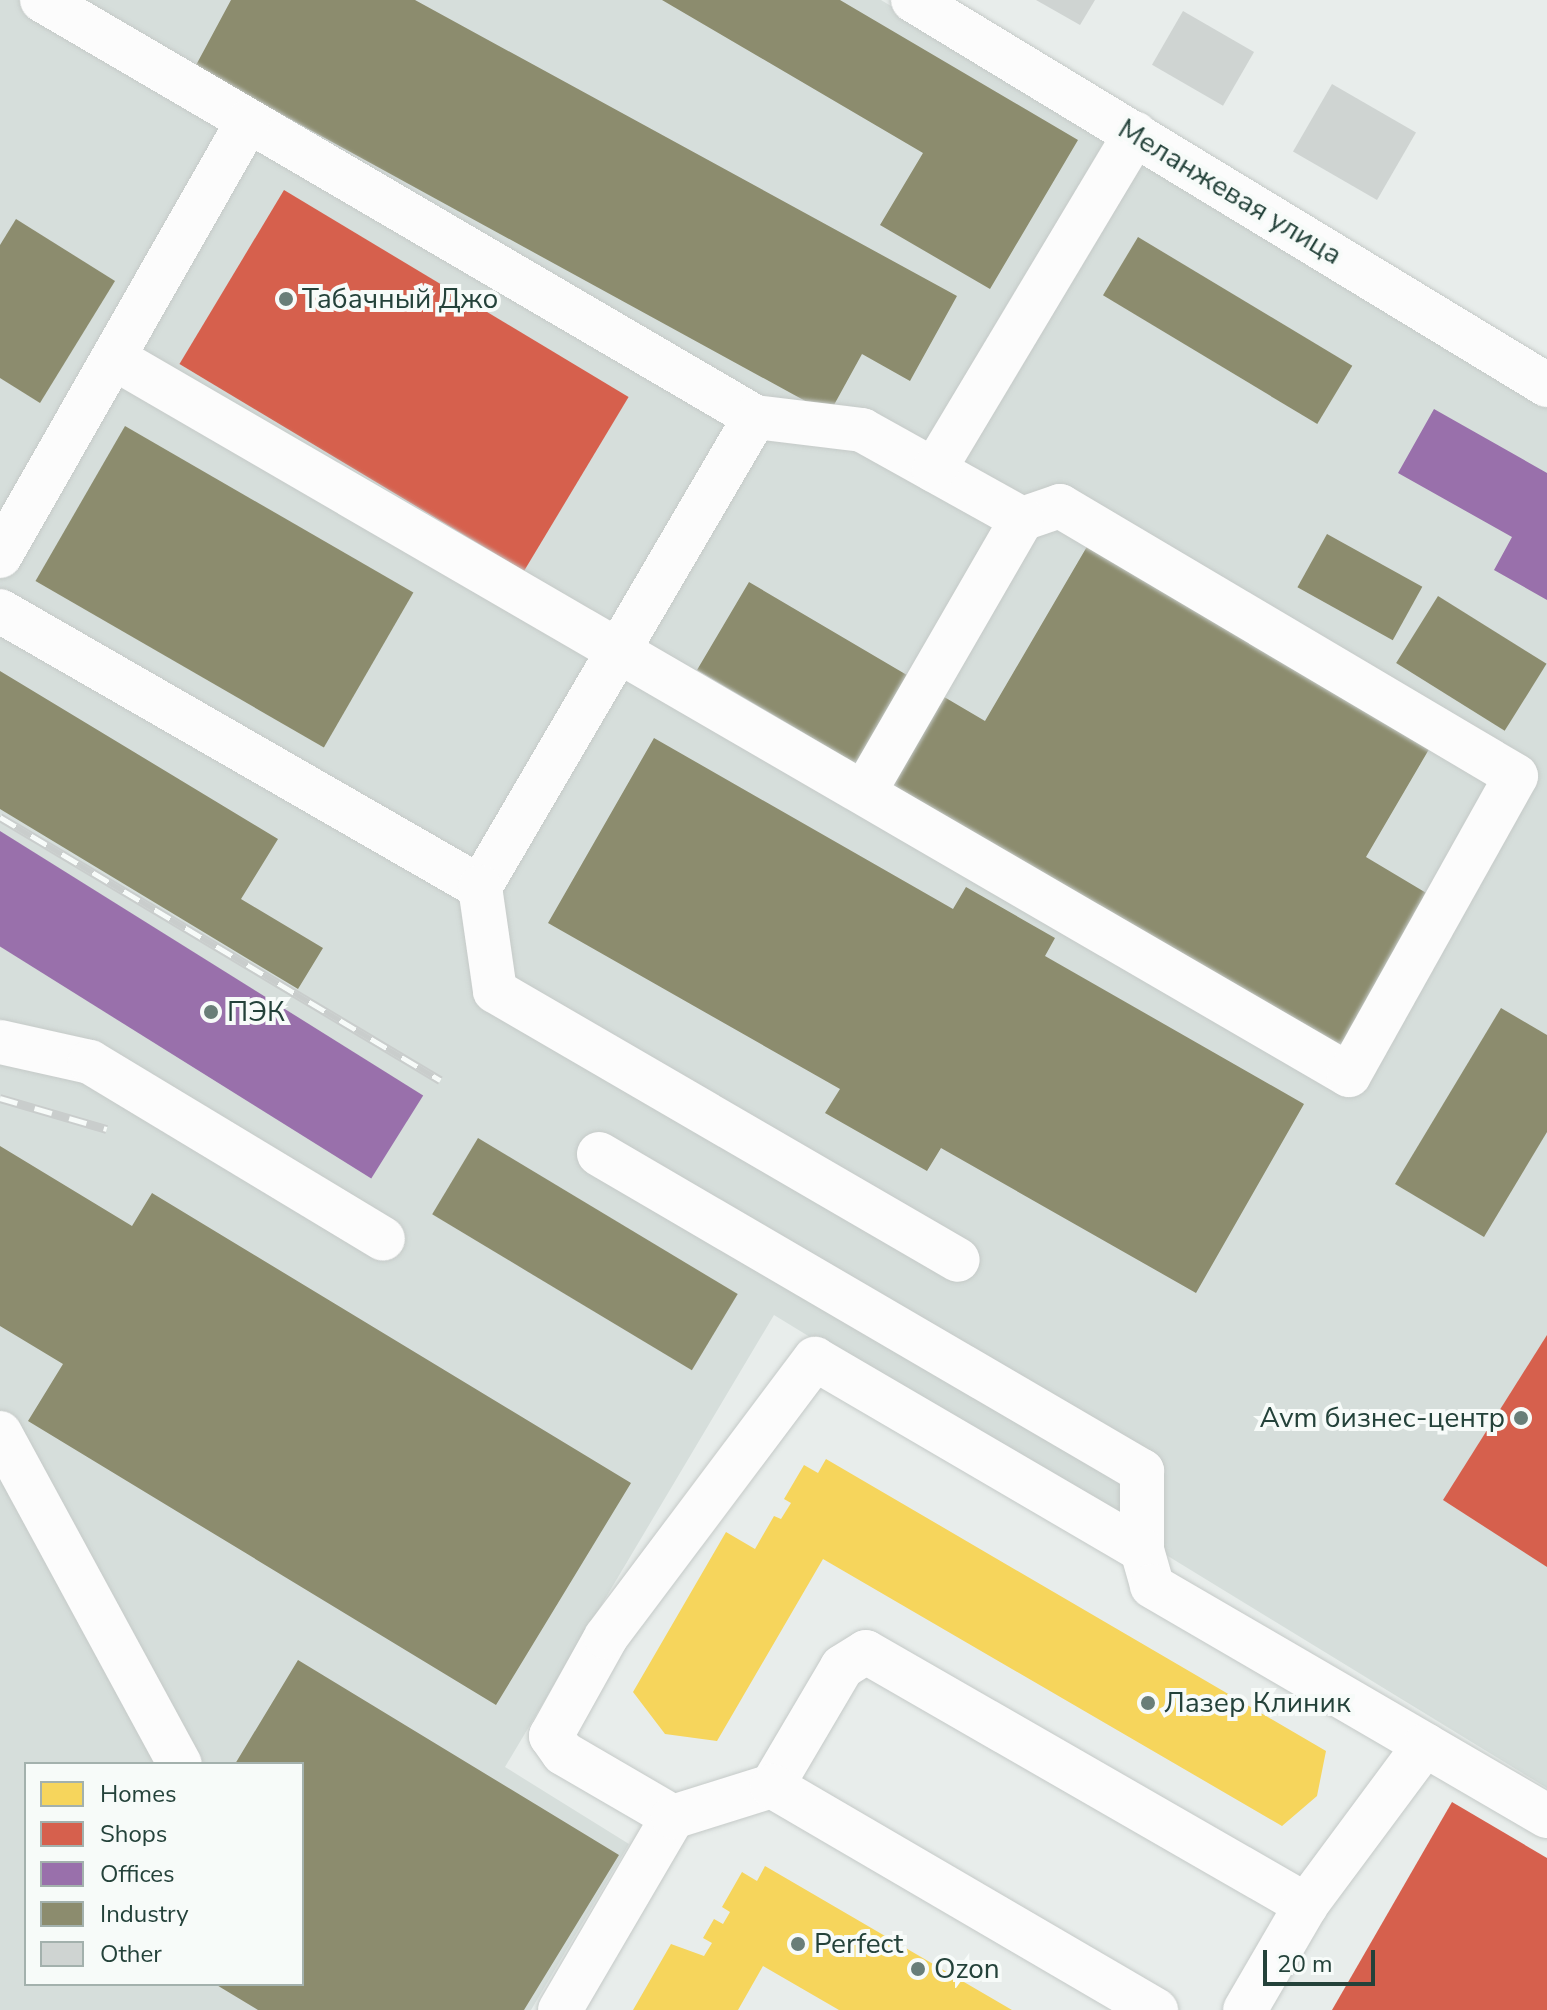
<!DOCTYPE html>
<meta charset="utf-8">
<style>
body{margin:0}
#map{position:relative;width:1547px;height:2010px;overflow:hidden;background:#e8edeb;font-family:"Nunito Sans",sans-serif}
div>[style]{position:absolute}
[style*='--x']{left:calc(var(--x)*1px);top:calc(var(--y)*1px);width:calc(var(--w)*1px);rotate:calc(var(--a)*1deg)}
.built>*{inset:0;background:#d6dedb}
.homes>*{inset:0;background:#f6d55c}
.shops>*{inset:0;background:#d6604d;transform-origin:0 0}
.offices>*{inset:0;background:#9970ab;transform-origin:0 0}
.industry>*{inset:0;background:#8c8c6e;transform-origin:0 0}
.building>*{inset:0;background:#cfd4d2;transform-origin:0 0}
.roads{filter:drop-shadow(0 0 2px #c5cac8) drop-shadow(0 0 2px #c5cac8)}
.minor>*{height:44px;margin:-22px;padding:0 22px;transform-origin:22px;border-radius:22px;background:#fcfcfc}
.rail>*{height:9px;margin-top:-4.5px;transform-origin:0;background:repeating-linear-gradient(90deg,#f7fbf9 0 18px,#c9cdcc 0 36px);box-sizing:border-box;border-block:2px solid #c9cdcc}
.dots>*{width:22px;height:22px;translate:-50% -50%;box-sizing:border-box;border:4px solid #f7fbf9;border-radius:50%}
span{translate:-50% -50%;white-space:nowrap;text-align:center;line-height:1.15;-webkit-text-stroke:8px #f7fbf9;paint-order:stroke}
.street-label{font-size:28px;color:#24423a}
.poi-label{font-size:28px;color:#24423a}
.left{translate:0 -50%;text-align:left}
.right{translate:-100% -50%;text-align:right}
.legend{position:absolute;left:24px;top:1762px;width:280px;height:224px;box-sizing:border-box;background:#f7fbf9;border:2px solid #a3b1ad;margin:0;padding:10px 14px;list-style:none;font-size:24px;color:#24423a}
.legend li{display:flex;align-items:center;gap:16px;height:40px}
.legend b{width:40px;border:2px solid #a3b1ad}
.scale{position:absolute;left:1263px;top:1950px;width:112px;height:36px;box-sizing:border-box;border:4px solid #24423a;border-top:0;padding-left:10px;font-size:24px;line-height:28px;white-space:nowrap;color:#24423a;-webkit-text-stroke:6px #f7fbf9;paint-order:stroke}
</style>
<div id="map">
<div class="built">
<i style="clip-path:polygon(evenodd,0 0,881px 0,1547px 402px,1547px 1788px,774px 1315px,505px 1767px,629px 1844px,531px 2010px,0 2010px,0 0,26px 1764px,302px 1764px,302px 1984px,26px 1984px,26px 1764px)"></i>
</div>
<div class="homes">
<i style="clip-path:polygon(826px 1459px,1326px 1751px,1317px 1796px,1282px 1826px,823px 1559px,717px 1741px,665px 1734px,633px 1692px,726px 1532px,755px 1549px,774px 1516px,781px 1519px,791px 1503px,784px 1499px,804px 1465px,818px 1473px)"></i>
<i style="clip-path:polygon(765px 1866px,1012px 2010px,839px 2010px,763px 1966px,738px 2010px,633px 2010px,671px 1944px,704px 1956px,712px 1943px,703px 1938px,714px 1919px,723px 1924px,730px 1912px,722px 1907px,742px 1872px,757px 1881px)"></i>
</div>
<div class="shops">
<i style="left:284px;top:190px;width:402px;height:203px;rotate:31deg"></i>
<i style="clip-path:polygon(1547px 1335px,1547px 1567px,1443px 1500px)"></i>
<i style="clip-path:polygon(1452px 1802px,1547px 1858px,1547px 2010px,1332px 2010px)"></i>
</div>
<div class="offices">
<i style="clip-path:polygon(1434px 409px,1547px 473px,1547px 600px,1494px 570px,1512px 537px,1398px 473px)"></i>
<i style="left:0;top:831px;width:499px;height:98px;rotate:32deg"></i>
</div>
<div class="industry">
<i style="clip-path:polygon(231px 0,415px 0,957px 296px,910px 381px,862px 354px,829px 414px,195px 67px)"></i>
<i style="clip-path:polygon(662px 0,840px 0,1078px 140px,990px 289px,880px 225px,923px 153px)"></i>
<i style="clip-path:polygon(16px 219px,115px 281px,40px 403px,0 378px,0 245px)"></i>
<i style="left:1138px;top:237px;width:250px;height:68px;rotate:31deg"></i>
<i style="left:125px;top:426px;width:333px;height:179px;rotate:30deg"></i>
<i style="left:1327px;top:534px;width:109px;height:61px;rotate:29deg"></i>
<i style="clip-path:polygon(1092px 538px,1435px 739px,1366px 857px,1433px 897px,1343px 1050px,697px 670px,749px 582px,985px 721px)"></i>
<i style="left:1438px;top:596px;width:128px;height:79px;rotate:32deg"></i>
<i style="clip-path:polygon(0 671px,278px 839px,241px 899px,323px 948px,298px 989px,0 809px)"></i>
<i style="clip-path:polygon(654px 738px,953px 909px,966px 887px,1055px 938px,1045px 956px,1304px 1104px,1196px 1293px,941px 1148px,927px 1171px,825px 1113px,840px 1089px,548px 923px)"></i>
<i style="clip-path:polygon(1501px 1008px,1547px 1035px,1547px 1132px,1484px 1237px,1395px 1184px)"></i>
<i style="left:478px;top:1138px;width:303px;height:89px;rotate:31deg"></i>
<i style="clip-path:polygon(0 1146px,132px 1226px,152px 1193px,631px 1483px,496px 1705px,28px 1421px,63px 1364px,0 1326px)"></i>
<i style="clip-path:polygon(298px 1660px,619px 1855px,524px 2010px,258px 2010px,215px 1984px,302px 1984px,302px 1764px,235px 1764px)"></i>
</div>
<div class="building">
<i style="clip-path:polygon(1036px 0,1095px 0,1080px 25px)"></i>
<i style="left:1183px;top:11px;width:82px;height:62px;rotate:30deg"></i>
<i style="left:1332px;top:84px;width:97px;height:78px;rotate:30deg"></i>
</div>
<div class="roads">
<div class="minor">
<i style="--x:42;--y:0;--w:826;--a:30.32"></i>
<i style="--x:755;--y:417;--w:545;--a:120.33"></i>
<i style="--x:913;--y:0;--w:742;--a:31.27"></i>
<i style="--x:114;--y:358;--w:1428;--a:30.14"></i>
<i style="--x:1349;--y:1075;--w:342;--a:-60.8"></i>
<i style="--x:1516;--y:776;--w:530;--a:-149.37"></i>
<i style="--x:1060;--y:506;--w:40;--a:161.1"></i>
<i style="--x:755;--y:417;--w:108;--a:6.9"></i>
<i style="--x:862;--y:430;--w:183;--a:29.1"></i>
<i style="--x:1022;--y:519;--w:314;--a:120"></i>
<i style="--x:934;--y:470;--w:392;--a:-59.1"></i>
<i style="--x:0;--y:556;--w:500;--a:-60.3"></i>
<i style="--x:0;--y:611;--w:554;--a:29.9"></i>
<i style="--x:480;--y:887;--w:105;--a:81.8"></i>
<i style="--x:495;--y:991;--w:535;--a:30.16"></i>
<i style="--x:0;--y:1042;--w:92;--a:12.5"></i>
<i style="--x:90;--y:1062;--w:342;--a:31.1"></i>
<i style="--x:599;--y:1154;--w:629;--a:30.28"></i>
<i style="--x:1142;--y:1471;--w:79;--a:90"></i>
<i style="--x:0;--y:1433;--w:377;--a:61.5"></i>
<i style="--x:772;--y:1786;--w:138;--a:-59.5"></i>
<i style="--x:842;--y:1667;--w:28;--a:-32"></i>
<i style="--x:866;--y:1652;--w:508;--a:29.9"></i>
<i style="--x:673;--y:1817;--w:127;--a:-149.8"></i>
<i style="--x:563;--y:1753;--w:21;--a:-125"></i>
<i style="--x:551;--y:1736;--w:113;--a:-60.9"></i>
<i style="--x:606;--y:1637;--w:348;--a:-53.1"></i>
<i style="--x:815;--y:1359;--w:379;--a:30.3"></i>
<i style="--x:1142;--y:1550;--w:37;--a:74"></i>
<i style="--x:1152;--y:1586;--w:316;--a:30.2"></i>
<i style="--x:560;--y:2010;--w:224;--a:-59.7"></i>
<i style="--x:673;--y:1817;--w:104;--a:-17.4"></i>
<i style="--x:772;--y:1786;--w:445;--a:30.3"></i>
<i style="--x:1245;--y:2010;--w:121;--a:-59.8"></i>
<i style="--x:1306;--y:1905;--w:199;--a:-53.4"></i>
<i style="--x:1425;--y:1745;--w:141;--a:30.2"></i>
</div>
</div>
<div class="rail">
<i style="--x:0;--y:817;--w:513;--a:30.87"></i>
<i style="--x:0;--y:1098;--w:111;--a:16.2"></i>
</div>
<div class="dots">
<i style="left:286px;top:299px;background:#697e78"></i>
<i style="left:211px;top:1012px;background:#697e78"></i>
<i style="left:1521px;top:1418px;background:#697e78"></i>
<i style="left:1148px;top:1703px;background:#697e78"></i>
<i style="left:798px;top:1944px;background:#697e78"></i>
<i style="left:918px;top:1969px;background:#697e78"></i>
</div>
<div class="street-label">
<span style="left:1230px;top:192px;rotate:31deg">Меланжевая улица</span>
</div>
<div class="poi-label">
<span class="left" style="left:302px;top:299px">Табачный Джо</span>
<span class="left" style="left:227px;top:1012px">ПЭК</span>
<span class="right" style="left:1505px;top:1418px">Avm бизнес-центр</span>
<span class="left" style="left:1164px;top:1703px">Лазер Клиник</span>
<span class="left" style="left:814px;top:1944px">Perfect</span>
<span class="left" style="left:934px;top:1969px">Ozon</span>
</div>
<ul class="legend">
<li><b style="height:22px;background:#f6d55c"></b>Homes</li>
<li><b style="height:22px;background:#d6604d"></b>Shops</li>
<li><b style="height:22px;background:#9970ab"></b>Offices</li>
<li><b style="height:22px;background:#8c8c6e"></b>Industry</li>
<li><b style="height:22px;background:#cfd4d2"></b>Other</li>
</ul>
<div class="scale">20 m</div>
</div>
